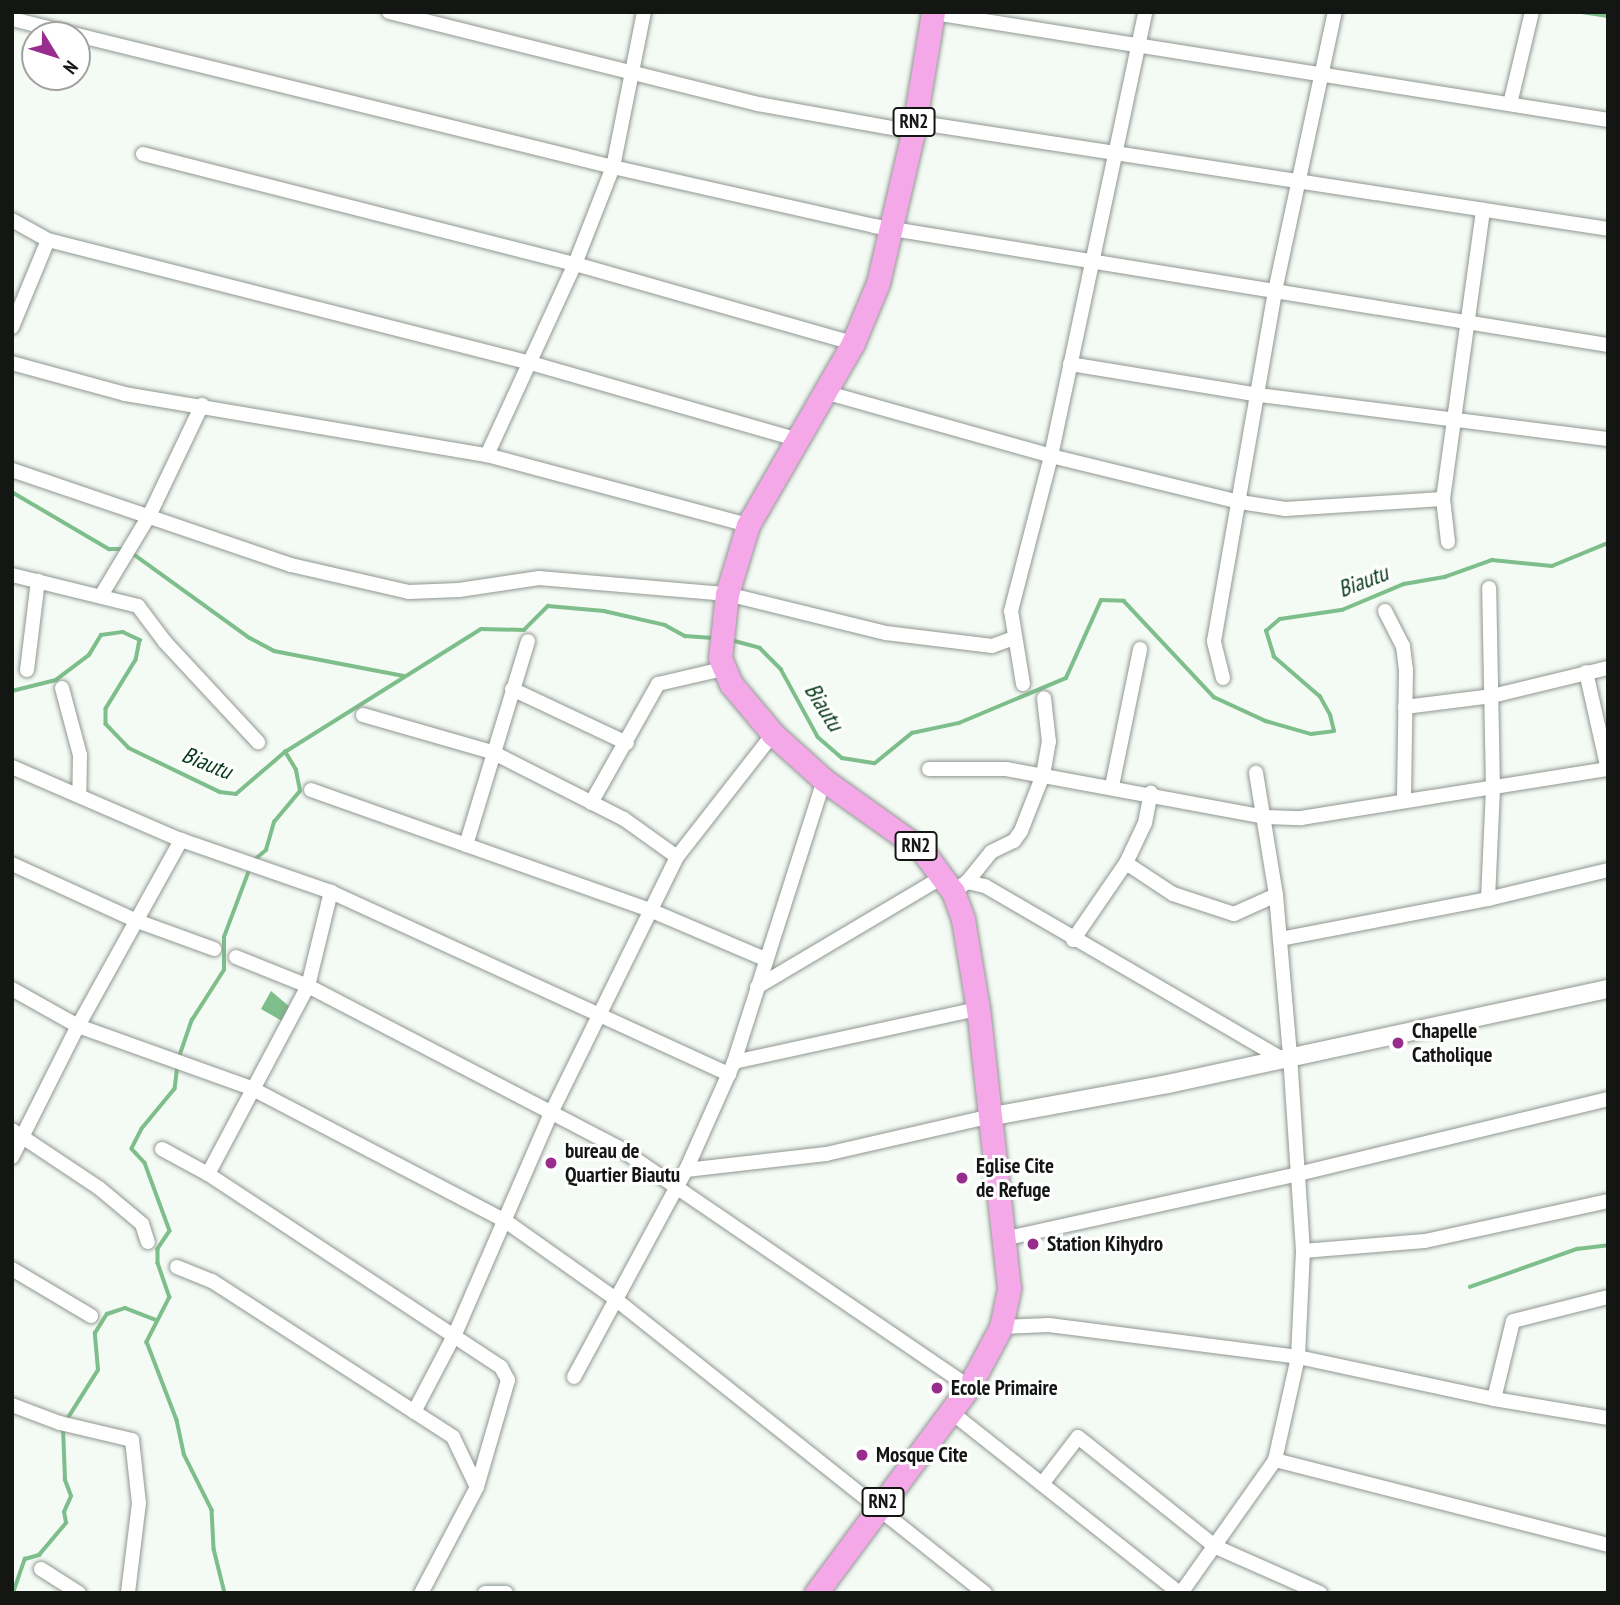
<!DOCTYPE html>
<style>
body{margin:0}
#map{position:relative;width:1620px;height:1605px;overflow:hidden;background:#f4fbf5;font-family:"PT Sans Narrow",sans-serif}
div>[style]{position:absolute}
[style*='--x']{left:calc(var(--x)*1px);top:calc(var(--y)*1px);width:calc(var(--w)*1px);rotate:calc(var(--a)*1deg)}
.water>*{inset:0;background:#7dbe8a}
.stream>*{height:3.5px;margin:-1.75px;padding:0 1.75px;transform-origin:1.75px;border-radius:1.75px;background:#7dbe8a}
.roads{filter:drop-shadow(0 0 2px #909691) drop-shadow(0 0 2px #909691)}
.minor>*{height:14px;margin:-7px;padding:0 7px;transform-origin:7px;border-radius:7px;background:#fff}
.tertiary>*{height:18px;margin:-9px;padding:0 9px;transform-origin:9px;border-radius:9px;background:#fff}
.trunk>*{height:23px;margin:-11.5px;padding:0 11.5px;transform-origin:11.5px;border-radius:11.5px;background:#f4a8e8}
.dots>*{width:19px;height:19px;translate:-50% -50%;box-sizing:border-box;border:4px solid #fff;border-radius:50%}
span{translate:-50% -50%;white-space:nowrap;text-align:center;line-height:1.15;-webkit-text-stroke:6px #fff;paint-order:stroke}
.shield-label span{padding:2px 5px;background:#fff;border:2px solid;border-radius:5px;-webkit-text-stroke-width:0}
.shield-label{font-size:19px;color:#141614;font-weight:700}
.poi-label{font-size:21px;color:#141614;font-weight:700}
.left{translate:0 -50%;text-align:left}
.water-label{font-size:23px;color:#073918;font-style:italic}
.frame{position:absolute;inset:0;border:14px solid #141614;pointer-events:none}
.north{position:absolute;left:21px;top:21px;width:70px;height:70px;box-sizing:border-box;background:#fff;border:2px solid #a1a2a1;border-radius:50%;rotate:128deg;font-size:19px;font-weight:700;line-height:28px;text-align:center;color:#141614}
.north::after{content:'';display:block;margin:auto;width:24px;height:32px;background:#992d8e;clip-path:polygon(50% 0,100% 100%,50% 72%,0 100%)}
</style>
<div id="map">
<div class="water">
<i style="clip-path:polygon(271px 991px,290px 1007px,282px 1021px,261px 1009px)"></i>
</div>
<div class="stream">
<i style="--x:1582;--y:12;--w:26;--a:9"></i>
<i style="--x:12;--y:492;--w:113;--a:30.4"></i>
<i style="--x:109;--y:549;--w:14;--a:0"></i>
<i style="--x:132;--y:553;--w:145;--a:35.8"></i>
<i style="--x:250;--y:638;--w:27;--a:28"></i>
<i style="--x:274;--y:651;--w:132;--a:10.9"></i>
<i style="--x:731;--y:640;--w:30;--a:15"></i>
<i style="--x:760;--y:648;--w:30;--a:45"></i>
<i style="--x:781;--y:669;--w:77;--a:61.4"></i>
<i style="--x:818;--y:737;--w:32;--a:41"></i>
<i style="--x:842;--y:758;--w:33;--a:9"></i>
<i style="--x:875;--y:763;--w:48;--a:-39"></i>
<i style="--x:912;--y:733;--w:48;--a:-12"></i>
<i style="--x:959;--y:723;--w:116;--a:-22.8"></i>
<i style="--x:1066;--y:678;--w:85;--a:-65.8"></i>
<i style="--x:1101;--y:600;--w:23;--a:2"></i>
<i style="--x:1124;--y:601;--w:132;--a:46.8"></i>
<i style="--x:1214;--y:697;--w:57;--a:24.8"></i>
<i style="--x:1266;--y:721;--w:47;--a:16.1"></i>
<i style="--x:1311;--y:734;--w:23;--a:-7"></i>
<i style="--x:1334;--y:731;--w:16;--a:-104"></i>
<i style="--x:1330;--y:715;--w:21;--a:-119"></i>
<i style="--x:1320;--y:697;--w:61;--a:-139"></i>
<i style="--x:1274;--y:657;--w:27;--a:-107"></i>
<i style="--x:1266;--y:631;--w:18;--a:-41"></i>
<i style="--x:1280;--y:619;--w:63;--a:-8.3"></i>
<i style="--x:1342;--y:610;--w:67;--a:-22.8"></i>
<i style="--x:1404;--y:584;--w:42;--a:-9.7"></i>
<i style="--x:1445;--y:577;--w:50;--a:-19.9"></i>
<i style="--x:1492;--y:560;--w:60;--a:5.7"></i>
<i style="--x:1552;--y:566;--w:61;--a:-22.3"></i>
<i style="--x:12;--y:691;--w:45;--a:-14"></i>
<i style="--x:56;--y:680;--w:41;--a:-37.1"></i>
<i style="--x:89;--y:655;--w:23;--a:-59"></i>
<i style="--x:101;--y:635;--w:22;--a:-8"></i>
<i style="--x:123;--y:632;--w:19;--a:25"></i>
<i style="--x:140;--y:640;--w:20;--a:101"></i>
<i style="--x:136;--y:660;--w:57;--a:121.5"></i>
<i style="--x:106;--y:709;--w:15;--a:90"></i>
<i style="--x:106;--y:724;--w:33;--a:46"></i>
<i style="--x:129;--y:748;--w:101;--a:25.8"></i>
<i style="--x:220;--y:792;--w:16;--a:7"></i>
<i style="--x:236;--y:794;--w:65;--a:-40.6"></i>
<i style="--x:285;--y:752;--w:231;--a:-32.1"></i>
<i style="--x:481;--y:629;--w:43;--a:1.3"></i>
<i style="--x:524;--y:630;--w:34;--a:-45"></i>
<i style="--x:548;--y:606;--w:56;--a:5.1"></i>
<i style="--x:604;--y:611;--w:63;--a:12.9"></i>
<i style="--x:665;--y:625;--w:23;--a:29"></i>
<i style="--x:685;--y:636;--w:28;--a:4"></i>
<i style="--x:253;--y:861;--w:17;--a:-40"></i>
<i style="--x:266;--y:850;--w:29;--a:-74"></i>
<i style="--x:274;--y:822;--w:40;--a:-50"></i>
<i style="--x:300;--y:791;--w:21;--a:-101"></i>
<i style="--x:296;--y:770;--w:21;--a:-121"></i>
<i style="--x:179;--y:1057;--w:39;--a:-71"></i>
<i style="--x:192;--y:1020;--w:59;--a:-57.4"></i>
<i style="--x:224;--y:970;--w:33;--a:-90"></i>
<i style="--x:224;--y:937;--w:74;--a:-69.4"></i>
<i style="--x:178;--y:1065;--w:24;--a:97"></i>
<i style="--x:175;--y:1089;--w:52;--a:129.5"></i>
<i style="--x:142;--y:1129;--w:22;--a:117"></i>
<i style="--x:132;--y:1149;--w:19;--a:47"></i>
<i style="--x:145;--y:1163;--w:72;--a:69.8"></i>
<i style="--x:170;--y:1231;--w:22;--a:124"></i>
<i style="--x:158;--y:1249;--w:14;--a:90"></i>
<i style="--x:158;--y:1263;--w:36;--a:71"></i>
<i style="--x:170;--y:1297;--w:51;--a:117.1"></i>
<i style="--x:147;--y:1342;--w:84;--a:69"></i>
<i style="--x:177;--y:1420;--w:35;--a:78"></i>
<i style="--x:184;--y:1454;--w:63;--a:63.4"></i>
<i style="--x:212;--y:1510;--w:39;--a:87"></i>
<i style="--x:214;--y:1549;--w:45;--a:76"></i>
<i style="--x:1470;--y:1287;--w:114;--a:-19.6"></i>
<i style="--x:1577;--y:1249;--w:31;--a:-7"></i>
<i style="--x:66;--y:1421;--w:60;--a:-57.9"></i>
<i style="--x:98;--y:1370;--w:37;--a:-95"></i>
<i style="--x:95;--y:1333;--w:22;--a:-58"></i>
<i style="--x:107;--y:1314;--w:19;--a:-18"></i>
<i style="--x:125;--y:1308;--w:34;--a:21"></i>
<i style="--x:13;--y:1593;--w:36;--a:-71"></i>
<i style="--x:25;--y:1559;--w:15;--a:-16"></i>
<i style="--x:39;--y:1555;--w:42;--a:-49.8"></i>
<i style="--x:66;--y:1523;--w:11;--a:-100"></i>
<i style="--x:64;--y:1512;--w:17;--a:-66"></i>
<i style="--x:71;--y:1496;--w:17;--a:-111"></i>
<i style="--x:65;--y:1480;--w:52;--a:-92.2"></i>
</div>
<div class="roads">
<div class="minor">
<i style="--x:389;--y:12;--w:380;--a:14"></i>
<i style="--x:758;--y:104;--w:158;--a:10.2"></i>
<i style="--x:928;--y:12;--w:689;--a:9.02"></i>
<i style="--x:12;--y:19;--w:66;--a:14"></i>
<i style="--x:77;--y:35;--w:552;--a:13.83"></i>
<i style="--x:613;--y:167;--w:268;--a:12.7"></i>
<i style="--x:874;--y:226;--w:744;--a:9.21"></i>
<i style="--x:1510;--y:104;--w:95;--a:-76.6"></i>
<i style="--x:914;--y:122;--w:702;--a:8.76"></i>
<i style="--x:143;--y:154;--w:446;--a:14.3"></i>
<i style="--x:575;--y:264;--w:289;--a:15.9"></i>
<i style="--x:12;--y:220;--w:41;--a:29.1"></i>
<i style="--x:48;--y:240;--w:494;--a:14.3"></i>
<i style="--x:527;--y:362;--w:280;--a:16"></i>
<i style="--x:12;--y:327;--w:94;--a:-67.5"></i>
<i style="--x:12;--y:363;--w:117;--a:15.3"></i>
<i style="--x:125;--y:394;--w:367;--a:9.6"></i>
<i style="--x:487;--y:455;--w:270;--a:15"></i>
<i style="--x:1070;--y:364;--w:192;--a:9.3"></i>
<i style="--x:1259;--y:395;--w:352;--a:7.2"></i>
<i style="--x:824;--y:392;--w:236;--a:15.7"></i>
<i style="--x:1051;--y:456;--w:195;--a:13.7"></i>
<i style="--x:1240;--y:502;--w:46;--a:8.8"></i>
<i style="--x:1285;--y:509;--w:158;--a:-3.6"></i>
<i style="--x:487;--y:455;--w:210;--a:-65.3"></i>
<i style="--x:575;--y:264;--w:104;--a:-68.6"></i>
<i style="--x:613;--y:167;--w:158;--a:-78.7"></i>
<i style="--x:12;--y:470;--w:295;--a:18.8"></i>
<i style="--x:291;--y:565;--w:121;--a:12.9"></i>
<i style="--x:409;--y:592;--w:50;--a:-2.3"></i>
<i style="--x:459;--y:590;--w:81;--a:-8.5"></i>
<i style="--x:539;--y:578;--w:189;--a:4.9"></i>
<i style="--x:727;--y:594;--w:164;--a:13.8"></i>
<i style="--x:886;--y:633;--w:107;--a:7"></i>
<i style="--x:992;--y:646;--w:23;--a:-20"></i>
<i style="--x:1448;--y:542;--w:43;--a:-96.6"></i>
<i style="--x:1443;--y:499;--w:292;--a:-82.1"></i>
<i style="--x:12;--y:575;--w:130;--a:13.8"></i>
<i style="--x:138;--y:606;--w:45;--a:53.1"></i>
<i style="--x:165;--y:642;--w:137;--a:47.1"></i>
<i style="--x:102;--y:594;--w:93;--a:-59"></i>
<i style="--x:150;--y:514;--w:121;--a:-64.5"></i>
<i style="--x:1385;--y:611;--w:39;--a:63"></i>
<i style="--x:1403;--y:646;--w:23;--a:83"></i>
<i style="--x:1406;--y:669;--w:131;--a:90.9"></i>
<i style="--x:27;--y:670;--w:90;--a:-83"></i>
<i style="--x:1586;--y:672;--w:100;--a:77.3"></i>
<i style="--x:1223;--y:678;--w:38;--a:-104"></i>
<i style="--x:1214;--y:641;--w:355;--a:-80.1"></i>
<i style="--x:1275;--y:291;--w:285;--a:-77.9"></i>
<i style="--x:1023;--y:684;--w:74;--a:-99.3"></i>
<i style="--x:1011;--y:611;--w:160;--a:-75.5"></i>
<i style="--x:1051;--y:456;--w:454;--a:-78"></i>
<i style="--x:62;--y:688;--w:69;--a:75"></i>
<i style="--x:80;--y:755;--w:39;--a:91"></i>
<i style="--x:512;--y:689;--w:127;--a:25.2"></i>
<i style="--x:1405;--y:707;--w:88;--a:-7.2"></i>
<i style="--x:1492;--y:696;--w:119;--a:-13.6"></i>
<i style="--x:363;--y:715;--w:134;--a:16"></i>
<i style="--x:492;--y:752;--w:148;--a:26.9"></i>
<i style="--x:624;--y:819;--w:65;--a:35.6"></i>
<i style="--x:12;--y:767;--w:184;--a:23.4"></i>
<i style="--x:181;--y:840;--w:159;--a:19.1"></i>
<i style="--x:331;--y:892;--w:438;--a:24.6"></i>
<i style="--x:929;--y:769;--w:77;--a:0"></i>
<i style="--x:1006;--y:769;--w:263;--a:10.5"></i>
<i style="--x:1265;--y:817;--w:36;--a:2"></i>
<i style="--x:1301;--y:818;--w:311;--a:-9.1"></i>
<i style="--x:1112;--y:786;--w:140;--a:-78.4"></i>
<i style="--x:311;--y:790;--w:360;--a:19.5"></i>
<i style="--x:650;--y:910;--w:125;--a:23.1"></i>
<i style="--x:591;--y:803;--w:137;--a:-60.6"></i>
<i style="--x:658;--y:684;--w:67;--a:-13"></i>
<i style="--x:466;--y:845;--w:213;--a:-73.1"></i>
<i style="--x:1126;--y:863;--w:56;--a:33.4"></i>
<i style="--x:1173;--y:894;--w:64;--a:18.2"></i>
<i style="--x:1234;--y:914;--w:46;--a:-24.3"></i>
<i style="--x:12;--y:864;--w:137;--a:24.5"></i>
<i style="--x:137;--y:921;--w:82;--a:20"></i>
<i style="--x:967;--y:882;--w:38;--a:-51"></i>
<i style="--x:991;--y:852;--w:25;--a:-26"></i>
<i style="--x:1014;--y:841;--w:12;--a:-55"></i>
<i style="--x:1021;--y:831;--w:60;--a:-68.6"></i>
<i style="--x:1043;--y:775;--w:34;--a:-80"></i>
<i style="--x:1049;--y:742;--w:44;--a:-96.5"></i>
<i style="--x:953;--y:892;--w:17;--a:-36"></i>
<i style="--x:967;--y:882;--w:18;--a:13"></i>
<i style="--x:985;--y:886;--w:340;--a:30.2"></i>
<i style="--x:1488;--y:899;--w:111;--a:-87.4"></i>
<i style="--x:1493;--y:788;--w:200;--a:-91.1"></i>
<i style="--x:1280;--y:939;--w:212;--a:-10.9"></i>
<i style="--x:1488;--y:899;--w:123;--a:-13.6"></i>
<i style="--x:1073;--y:940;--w:93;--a:-55.5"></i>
<i style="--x:1126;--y:863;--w:44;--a:-64.6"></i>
<i style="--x:1145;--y:823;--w:31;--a:-79"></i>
<i style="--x:236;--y:957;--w:78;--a:21.9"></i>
<i style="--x:308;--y:986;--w:351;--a:27.5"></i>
<i style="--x:619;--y:1148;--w:424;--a:34.3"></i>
<i style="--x:757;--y:987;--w:217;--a:-30.7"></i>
<i style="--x:12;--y:989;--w:76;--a:29.3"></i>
<i style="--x:78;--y:1026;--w:184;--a:19.7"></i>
<i style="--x:251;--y:1088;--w:285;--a:27.6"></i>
<i style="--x:504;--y:1220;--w:135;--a:35.3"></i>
<i style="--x:614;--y:1298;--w:474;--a:38.5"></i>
<i style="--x:734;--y:1062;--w:250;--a:-12.3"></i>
<i style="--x:12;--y:1130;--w:105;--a:33.7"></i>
<i style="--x:99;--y:1188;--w:56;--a:39.9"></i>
<i style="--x:142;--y:1224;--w:19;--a:72"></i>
<i style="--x:162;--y:1149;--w:52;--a:28.5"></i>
<i style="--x:208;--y:1174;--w:351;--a:33.4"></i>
<i style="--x:501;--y:1367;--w:15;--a:62"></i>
<i style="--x:508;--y:1380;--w:111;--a:106.2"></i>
<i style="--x:477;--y:1487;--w:120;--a:117.8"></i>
<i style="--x:12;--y:1157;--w:147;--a:-63.3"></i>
<i style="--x:78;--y:1026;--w:213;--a:-61"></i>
<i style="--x:686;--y:1170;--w:141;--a:-6.5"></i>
<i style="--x:826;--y:1154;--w:166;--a:-12.9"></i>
<i style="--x:208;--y:1174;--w:213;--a:-62"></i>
<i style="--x:308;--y:986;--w:97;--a:-76.3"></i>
<i style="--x:1003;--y:1239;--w:302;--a:-12.4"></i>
<i style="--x:1298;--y:1174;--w:319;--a:-13.6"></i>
<i style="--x:1303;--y:1251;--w:122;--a:-4.7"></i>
<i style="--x:1425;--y:1241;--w:187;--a:-12.3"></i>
<i style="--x:177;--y:1267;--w:38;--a:22"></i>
<i style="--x:212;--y:1281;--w:287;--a:32.9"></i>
<i style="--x:453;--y:1437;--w:55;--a:64.4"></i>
<i style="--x:12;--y:1269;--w:92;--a:30.7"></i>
<i style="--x:1001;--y:1327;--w:48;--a:-2.4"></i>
<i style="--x:1049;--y:1325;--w:251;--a:7.3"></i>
<i style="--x:1298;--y:1357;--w:200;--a:12.1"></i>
<i style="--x:1494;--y:1399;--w:116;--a:9.5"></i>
<i style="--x:574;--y:1377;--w:235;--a:-61.6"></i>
<i style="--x:686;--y:1170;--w:118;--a:-66"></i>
<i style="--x:734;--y:1062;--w:296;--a:-72.3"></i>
<i style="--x:1494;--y:1399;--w:80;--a:-76.3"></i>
<i style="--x:1513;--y:1321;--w:98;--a:-14.2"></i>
<i style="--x:12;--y:1405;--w:51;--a:20.6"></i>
<i style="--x:60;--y:1423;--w:74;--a:13.3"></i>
<i style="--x:132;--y:1440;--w:63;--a:83.7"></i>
<i style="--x:139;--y:1503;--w:91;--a:97"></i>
<i style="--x:414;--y:1412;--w:88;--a:-62.3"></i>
<i style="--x:455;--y:1334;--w:241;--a:-66.5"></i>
<i style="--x:551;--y:1113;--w:285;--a:-63.8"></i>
<i style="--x:677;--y:857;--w:156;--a:-52"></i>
<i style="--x:951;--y:1412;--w:291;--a:38.4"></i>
<i style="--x:1275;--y:1460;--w:344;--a:14.3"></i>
<i style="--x:1042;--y:1484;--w:59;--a:-52.5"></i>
<i style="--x:1078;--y:1437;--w:176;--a:38.6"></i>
<i style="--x:1216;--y:1547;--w:114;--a:23.9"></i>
<i style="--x:41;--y:1569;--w:45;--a:32.3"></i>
<i style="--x:485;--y:1593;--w:21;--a:0"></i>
<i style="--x:1181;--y:1593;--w:163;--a:-54.7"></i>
<i style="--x:1275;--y:1460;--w:106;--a:-77.4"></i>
<i style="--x:1298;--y:1357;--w:106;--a:-87.3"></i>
<i style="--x:1303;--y:1251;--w:196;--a:-93.8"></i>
<i style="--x:1290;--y:1055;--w:161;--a:-95"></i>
<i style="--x:1276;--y:895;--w:124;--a:-99.3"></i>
</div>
<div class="tertiary">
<i style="--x:988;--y:1117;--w:183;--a:-10.4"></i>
<i style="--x:1168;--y:1084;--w:450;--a:-12.2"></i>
</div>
<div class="trunk">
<i style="--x:816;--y:1593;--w:257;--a:-53.4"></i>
<i style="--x:969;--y:1387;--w:68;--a:-61.9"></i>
<i style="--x:1001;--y:1327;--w:40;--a:-78"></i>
<i style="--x:1009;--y:1288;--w:281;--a:-96.3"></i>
<i style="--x:978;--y:1009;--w:91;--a:-99.5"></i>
<i style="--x:963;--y:919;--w:29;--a:-110"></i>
<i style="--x:953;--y:892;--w:52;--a:-126.4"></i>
<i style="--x:922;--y:850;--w:120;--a:-144.5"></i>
<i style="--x:824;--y:780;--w:69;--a:-138"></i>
<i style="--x:773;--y:734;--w:65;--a:-130"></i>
<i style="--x:731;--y:684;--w:28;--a:-113"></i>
<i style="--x:720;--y:658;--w:64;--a:-83.8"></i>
<i style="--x:727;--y:594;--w:72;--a:-73.1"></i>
<i style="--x:748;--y:525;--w:210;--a:-60"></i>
<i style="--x:853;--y:343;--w:65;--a:-67.4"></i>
<i style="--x:878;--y:283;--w:155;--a:-76.9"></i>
<i style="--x:913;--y:132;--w:122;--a:-80.5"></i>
</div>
</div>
<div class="dots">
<i style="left:1398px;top:1043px;background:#992d8e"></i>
<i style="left:551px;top:1163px;background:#992d8e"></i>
<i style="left:962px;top:1178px;background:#992d8e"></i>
<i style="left:1033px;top:1244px;background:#992d8e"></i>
<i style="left:937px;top:1388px;background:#992d8e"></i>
<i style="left:862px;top:1455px;background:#992d8e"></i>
</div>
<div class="shield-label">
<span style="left:914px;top:122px">RN2</span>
<span style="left:916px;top:846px">RN2</span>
<span style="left:883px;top:1502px">RN2</span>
</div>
<div class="poi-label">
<span class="left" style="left:1412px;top:1043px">Chapelle<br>Catholique</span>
<span class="left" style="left:565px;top:1163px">bureau de<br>Quartier Biautu</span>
<span class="left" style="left:976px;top:1178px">Eglise Cite<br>de Refuge</span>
<span class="left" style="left:1047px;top:1244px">Station Kihydro</span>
<span class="left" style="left:951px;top:1388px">Ecole Primaire</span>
<span class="left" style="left:876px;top:1455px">Mosque Cite</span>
</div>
<div class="water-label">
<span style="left:1363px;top:581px;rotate:-21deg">Biautu</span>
<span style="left:824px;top:707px;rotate:58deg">Biautu</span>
<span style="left:207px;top:763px;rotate:22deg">Biautu</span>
</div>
<div class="frame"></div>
<div class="north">N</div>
</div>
